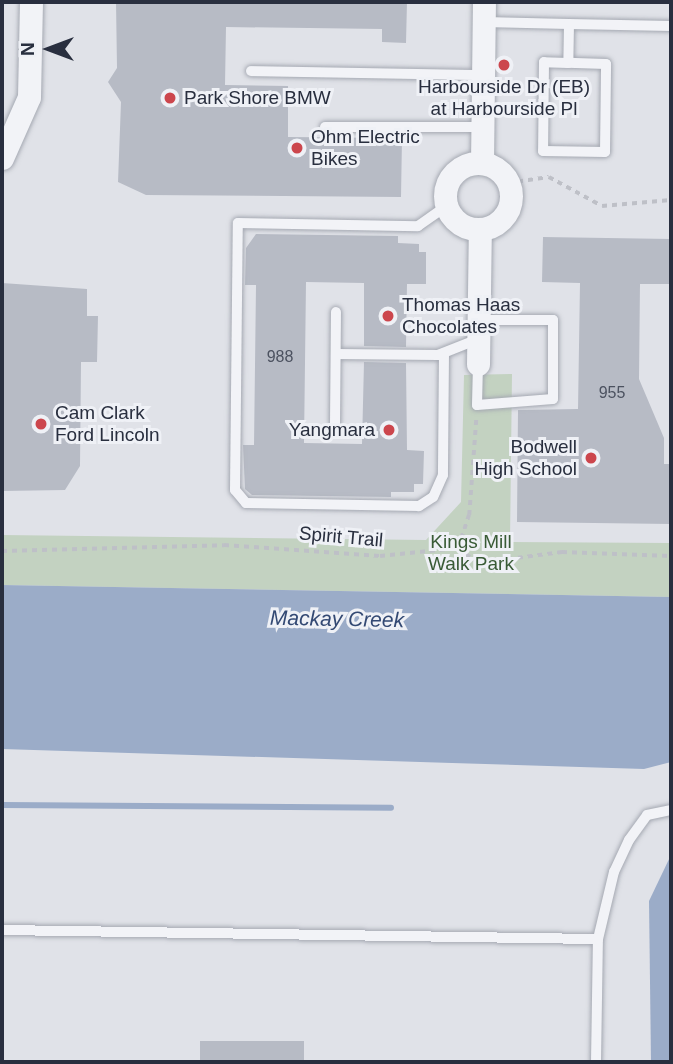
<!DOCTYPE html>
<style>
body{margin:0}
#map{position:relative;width:673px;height:1064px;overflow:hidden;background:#e0e2e8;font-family:Helvetica,sans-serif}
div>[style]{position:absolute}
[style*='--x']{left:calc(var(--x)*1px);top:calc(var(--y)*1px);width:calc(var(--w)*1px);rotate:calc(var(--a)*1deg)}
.green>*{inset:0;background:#c3d2c1}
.water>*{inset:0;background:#9bacc8}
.stream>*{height:6px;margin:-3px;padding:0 3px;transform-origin:3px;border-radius:3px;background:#9bacc8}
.building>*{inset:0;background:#b7bbc5;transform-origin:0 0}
.path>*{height:3.5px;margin-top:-1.75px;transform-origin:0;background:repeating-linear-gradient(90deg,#bec0c7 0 5px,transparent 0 10px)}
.roads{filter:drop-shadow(0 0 2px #a5a9b2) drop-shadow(0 0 2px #a5a9b2)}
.lane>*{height:10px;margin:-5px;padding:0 5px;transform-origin:5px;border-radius:5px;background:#f2f3f7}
.street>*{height:23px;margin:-11.5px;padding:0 11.5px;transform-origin:11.5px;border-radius:11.5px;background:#f2f3f7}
.street>.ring{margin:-11.5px;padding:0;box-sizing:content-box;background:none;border:23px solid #f2f3f7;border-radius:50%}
.dots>*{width:19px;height:19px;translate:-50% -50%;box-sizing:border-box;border:4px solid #eff1f6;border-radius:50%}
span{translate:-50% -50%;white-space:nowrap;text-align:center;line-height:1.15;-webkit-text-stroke:6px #eff1f6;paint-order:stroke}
.number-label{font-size:16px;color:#4c5260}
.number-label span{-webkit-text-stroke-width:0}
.poi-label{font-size:19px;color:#292f3f}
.left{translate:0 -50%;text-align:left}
.right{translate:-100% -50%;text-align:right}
.street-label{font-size:19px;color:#292f3f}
.park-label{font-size:19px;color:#395b36}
.water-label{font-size:21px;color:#334973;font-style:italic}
.frame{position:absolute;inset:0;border:4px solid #292f3f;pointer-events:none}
.north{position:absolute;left:14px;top:14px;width:70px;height:70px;-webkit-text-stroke:5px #eff1f6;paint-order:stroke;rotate:270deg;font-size:19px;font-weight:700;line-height:28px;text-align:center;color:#292f3f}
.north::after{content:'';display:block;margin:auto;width:24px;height:32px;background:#292f3f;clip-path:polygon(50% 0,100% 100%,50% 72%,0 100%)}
</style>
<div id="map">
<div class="green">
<i style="clip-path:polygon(512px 374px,510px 542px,671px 543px,671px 597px,2px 585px,2px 535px,426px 540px,461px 502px,464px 375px)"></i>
</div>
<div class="water">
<i style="clip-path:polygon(2px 585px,671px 597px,671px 762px,644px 769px,2px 749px)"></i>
<i style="clip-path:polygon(671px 855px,671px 1062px,651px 1062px,649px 901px)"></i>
</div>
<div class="stream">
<i style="--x:2;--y:805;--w:389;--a:0.4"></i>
</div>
<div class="building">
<i style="clip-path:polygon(116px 2px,407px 2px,406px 43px,382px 42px,382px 29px,226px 27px,225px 85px,288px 86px,288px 137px,402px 138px,401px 197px,146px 195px,118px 182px,121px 102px,108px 82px,117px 68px)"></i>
<i style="clip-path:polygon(256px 234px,398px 236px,398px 243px,419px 244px,419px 252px,426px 252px,426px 284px,407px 284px,406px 347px,364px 346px,364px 283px,306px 282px,304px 443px,362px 444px,364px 362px,406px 363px,407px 450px,424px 451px,423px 484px,414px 484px,414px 492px,391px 492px,391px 497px,252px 495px,245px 489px,243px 445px,254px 445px,256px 285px,245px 285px,246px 248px)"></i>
<i style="clip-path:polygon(543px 237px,671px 239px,671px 284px,640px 284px,639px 379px,664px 438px,664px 464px,671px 464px,671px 524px,517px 522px,518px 410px,578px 409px,580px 283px,542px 282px)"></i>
<i style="clip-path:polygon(2px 283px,87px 289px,87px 316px,98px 316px,97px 362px,81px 362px,80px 466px,65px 490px,2px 491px)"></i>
<i style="left:200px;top:1041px;width:104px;height:21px"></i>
</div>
<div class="path">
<i style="--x:508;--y:183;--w:41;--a:-8.3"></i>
<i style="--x:549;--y:177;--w:60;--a:28.7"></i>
<i style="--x:602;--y:206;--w:69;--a:-5"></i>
<i style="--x:458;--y:548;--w:35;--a:-72"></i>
<i style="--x:469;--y:515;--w:96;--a:-85.8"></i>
<i style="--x:2;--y:551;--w:222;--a:-1.5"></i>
<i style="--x:224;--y:545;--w:156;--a:4"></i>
<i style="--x:380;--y:556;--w:78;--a:-5.9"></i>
<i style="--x:458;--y:548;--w:25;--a:37"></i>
<i style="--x:478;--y:563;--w:85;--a:-7.5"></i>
<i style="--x:562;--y:552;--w:109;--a:2.1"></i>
</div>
<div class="roads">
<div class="lane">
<i style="--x:484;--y:22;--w:85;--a:1.3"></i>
<i style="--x:569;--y:24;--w:39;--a:91"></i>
<i style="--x:568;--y:63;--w:24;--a:-178"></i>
<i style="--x:544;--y:62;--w:89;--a:90.6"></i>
<i style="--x:543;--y:151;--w:62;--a:0.9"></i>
<i style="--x:605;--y:152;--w:88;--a:-89.3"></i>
<i style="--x:606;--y:64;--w:38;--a:-178"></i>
<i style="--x:569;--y:24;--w:102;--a:1.1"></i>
<i style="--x:251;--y:71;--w:232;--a:1"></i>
<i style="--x:325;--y:127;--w:157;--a:0"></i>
<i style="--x:444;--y:353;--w:122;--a:90.5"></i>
<i style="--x:443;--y:475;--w:24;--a:114"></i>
<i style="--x:433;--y:497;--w:17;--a:147"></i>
<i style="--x:419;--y:506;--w:173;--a:-179"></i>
<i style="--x:246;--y:503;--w:17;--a:-130"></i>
<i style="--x:235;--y:490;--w:267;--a:-89.4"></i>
<i style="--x:238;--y:223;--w:180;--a:1"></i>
<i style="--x:418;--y:226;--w:35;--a:-35"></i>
<i style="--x:336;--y:354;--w:102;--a:0.6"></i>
<i style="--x:438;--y:355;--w:43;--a:-21.8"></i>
<i style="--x:478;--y:364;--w:41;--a:91.4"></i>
<i style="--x:477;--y:405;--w:76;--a:-4.5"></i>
<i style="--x:553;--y:399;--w:79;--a:-90"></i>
<i style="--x:553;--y:320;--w:74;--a:180"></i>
<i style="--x:335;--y:424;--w:112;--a:-89.5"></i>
<i style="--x:2;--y:930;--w:596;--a:0.87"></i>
<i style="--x:598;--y:939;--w:69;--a:-76.6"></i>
<i style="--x:614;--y:872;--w:35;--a:-65"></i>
<i style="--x:629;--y:840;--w:31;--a:-54"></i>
<i style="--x:647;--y:815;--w:25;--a:-12"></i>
<i style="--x:596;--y:1062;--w:123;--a:-89.1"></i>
</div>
<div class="street">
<i style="--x:2;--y:158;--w:67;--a:-66.1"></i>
<i style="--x:29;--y:97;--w:95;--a:-88.8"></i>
<i style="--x:482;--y:163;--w:161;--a:-89.3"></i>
<i class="ring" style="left:445px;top:163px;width:43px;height:43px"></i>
<i style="--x:478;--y:364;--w:135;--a:-89.2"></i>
</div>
</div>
<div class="dots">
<i style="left:504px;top:65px;background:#cc464d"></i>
<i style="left:170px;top:98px;background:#cc464d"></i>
<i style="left:297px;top:148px;background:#cc464d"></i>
<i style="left:388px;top:316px;background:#cc464d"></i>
<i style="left:41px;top:424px;background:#cc464d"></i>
<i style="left:389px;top:430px;background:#cc464d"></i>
<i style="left:591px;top:458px;background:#cc464d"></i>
</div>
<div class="number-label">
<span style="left:280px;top:357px">988</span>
<span style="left:612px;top:393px">955</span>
</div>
<div class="poi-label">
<span style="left:504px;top:98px">Harbourside Dr (EB)<br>at Harbourside Pl</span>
<span class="left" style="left:184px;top:98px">Park Shore BMW</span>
<span class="left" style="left:311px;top:148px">Ohm Electric<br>Bikes</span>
<span class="left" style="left:402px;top:316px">Thomas Haas<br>Chocolates</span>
<span class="left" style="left:55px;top:424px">Cam Clark<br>Ford Lincoln</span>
<span class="right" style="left:375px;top:430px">Yangmara</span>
<span class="right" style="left:577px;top:458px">Bodwell<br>High School</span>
</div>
<div class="street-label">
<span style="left:341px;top:537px;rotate:5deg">Spirit Trail</span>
</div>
<div class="park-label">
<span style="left:471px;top:553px">Kings Mill<br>Walk Park</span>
</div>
<div class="water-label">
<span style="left:337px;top:619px;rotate:1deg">Mackay Creek</span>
</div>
<div class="frame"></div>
<div class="north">N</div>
</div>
